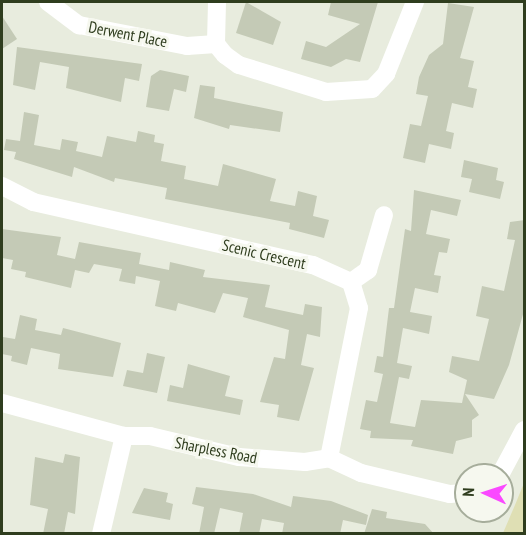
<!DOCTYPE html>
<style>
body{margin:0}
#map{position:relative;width:526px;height:535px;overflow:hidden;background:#e8ecde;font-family:"PT Sans Narrow",sans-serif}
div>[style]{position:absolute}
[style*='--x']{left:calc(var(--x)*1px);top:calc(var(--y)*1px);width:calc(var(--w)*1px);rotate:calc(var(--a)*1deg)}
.green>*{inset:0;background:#dfdfb4}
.building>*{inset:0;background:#c4cab6}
.minor>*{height:18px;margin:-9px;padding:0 9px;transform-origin:9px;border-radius:9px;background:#fff}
span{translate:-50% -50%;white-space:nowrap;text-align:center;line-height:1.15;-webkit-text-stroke:6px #f6f8ef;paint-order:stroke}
.street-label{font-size:16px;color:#2f3d1e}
.frame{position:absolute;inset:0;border:3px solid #2f3d1e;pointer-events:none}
.north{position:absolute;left:454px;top:463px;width:60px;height:60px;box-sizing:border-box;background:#f6f8ef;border:2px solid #a6ad9b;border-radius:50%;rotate:273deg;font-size:16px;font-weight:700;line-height:24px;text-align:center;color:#2f3d1e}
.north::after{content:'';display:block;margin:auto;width:21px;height:27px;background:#fa49ff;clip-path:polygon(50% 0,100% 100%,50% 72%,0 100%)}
</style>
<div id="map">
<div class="green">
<i style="clip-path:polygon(524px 483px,524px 533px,503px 533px,515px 505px)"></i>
</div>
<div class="building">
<i style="clip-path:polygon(246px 2px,281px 22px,273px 45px,236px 33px)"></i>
<i style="clip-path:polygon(331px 2px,378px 2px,360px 62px,346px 59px,331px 67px,301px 59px,306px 41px,326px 47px,360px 24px,328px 15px)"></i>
<i style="clip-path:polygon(448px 3px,474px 7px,460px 58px,474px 61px,468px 87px,477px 89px,473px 108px,452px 103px,446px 131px,454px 133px,451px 149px,429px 144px,425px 163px,403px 158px,410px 124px,421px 126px,428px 96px,416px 94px,419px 77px,429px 55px,443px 44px)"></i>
<i style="clip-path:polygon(2px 16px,17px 39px,2px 49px)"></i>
<i style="clip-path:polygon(17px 47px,142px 64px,139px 81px,125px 78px,121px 102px,66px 88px,69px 67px,40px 62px,35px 90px,13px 85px)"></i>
<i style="clip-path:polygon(160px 70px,189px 76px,186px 92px,174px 89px,169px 111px,146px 107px,151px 76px)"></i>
<i style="clip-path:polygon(200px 85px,215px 87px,214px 98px,283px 112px,280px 132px,230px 125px,229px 129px,194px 118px)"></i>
<i style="clip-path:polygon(24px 112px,39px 115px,34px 145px,60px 150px,62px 139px,78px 142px,76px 151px,102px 157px,107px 136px,136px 142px,138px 131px,155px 135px,154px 142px,164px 144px,161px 161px,186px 166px,184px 179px,218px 186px,223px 164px,276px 179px,270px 201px,295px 206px,298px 191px,317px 196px,313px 216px,329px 220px,324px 238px,289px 229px,290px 223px,165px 199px,167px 188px,115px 178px,114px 182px,74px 167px,72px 177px,14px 159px,16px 152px,4px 150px,6px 139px,20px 141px)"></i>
<i style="clip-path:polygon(464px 160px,498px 168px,496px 180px,504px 182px,500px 199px,469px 192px,472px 179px,461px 177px)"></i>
<i style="clip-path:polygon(414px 190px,461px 200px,457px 216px,431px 210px,426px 234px,450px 239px,447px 253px,439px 252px,434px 275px,441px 276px,438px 293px,415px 288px,410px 312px,432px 316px,429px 334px,403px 328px,397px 363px,412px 366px,409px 379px,399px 377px,390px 423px,415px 427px,421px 400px,462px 403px,467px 380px,449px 372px,452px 356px,479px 361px,489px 319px,476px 316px,482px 286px,504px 291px,515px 240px,507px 239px,510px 222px,525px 220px,525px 307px,509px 365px,494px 399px,465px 394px,479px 415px,472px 420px,472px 437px,456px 441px,453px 454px,411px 446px,413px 440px,370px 438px,371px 431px,360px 429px,366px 400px,377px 402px,383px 374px,374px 372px,377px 356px,383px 357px,389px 308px,394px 308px,405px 229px,411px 231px)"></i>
<i style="clip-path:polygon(2px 229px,61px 237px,57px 255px,75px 259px,79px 242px,141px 253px,139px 264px,169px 270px,170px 262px,205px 270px,203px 277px,270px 285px,265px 307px,303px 315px,305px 304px,322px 307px,320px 337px,307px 334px,301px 365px,314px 368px,299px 421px,277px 417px,279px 405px,260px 402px,274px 357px,285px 359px,289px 330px,243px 317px,248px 298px,223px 293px,215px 313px,178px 303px,176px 311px,155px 306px,160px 281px,136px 276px,135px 284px,119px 281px,122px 269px,94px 264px,89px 273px,75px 270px,71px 288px,25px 277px,26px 272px,11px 269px,13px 260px,2px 258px)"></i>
<i style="clip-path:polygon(20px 315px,37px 319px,35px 330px,61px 335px,63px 328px,121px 343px,113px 377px,58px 369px,60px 354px,31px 348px,27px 365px,11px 361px,12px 356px,2px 354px,2px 343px,3px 337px,15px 339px)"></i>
<i style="clip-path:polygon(147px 353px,165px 357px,157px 393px,123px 386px,127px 370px,143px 373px)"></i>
<i style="clip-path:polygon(188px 364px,230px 376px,225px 396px,243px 400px,240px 415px,167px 401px,170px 385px,183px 388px)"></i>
<i style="clip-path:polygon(65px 454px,80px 457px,75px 514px,68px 512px,64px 534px,43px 534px,48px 509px,30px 505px,35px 457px,63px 463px)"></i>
<i style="clip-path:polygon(196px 487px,253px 494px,291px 507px,293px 496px,331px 501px,368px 515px,366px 525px,343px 520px,340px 534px,282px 534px,284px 523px,262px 519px,259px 534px,239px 534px,243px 513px,220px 508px,214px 534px,199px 534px,204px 507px,192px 504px)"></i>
<i style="clip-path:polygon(144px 488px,168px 493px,166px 502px,173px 504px,170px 520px,132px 513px)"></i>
<i style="clip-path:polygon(372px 509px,387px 512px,386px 518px,425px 524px,434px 534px,364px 534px)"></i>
</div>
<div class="minor">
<i style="--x:48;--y:2;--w:39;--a:37"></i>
<i style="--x:79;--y:25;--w:110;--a:11"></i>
<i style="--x:187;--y:46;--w:29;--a:-4"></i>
<i style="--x:217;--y:2;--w:42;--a:91.4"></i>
<i style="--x:216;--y:44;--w:14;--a:51"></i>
<i style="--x:225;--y:55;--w:17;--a:36"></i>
<i style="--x:239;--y:65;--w:91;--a:17.2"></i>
<i style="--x:326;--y:92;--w:46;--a:-3.7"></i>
<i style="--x:372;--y:89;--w:21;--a:-47"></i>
<i style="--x:386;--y:74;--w:78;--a:-68.1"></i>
<i style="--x:2;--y:186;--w:35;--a:27"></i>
<i style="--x:33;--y:202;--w:287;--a:12.7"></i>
<i style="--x:313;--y:265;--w:42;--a:24.1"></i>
<i style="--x:351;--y:282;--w:27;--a:73"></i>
<i style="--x:359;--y:308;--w:153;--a:101.3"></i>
<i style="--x:351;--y:282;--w:21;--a:-35"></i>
<i style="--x:368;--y:270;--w:57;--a:-73.8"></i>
<i style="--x:2;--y:403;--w:126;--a:15.1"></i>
<i style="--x:124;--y:436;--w:26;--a:0"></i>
<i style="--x:150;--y:436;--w:91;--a:13.3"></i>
<i style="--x:239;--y:457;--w:66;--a:4.3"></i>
<i style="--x:305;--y:462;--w:24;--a:-9"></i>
<i style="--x:329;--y:458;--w:35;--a:25"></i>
<i style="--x:361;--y:473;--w:91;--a:13.3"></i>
<i style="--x:450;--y:494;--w:16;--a:-4"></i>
<i style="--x:500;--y:475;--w:51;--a:-61.9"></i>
<i style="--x:101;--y:534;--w:101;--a:-76.8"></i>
</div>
<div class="street-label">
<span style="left:128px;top:34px;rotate:11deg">Derwent Place</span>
<span style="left:264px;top:254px;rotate:13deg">Scenic Crescent</span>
<span style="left:216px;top:450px;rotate:11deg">Sharpless Road</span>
</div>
<div class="frame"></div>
<div class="north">N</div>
</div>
